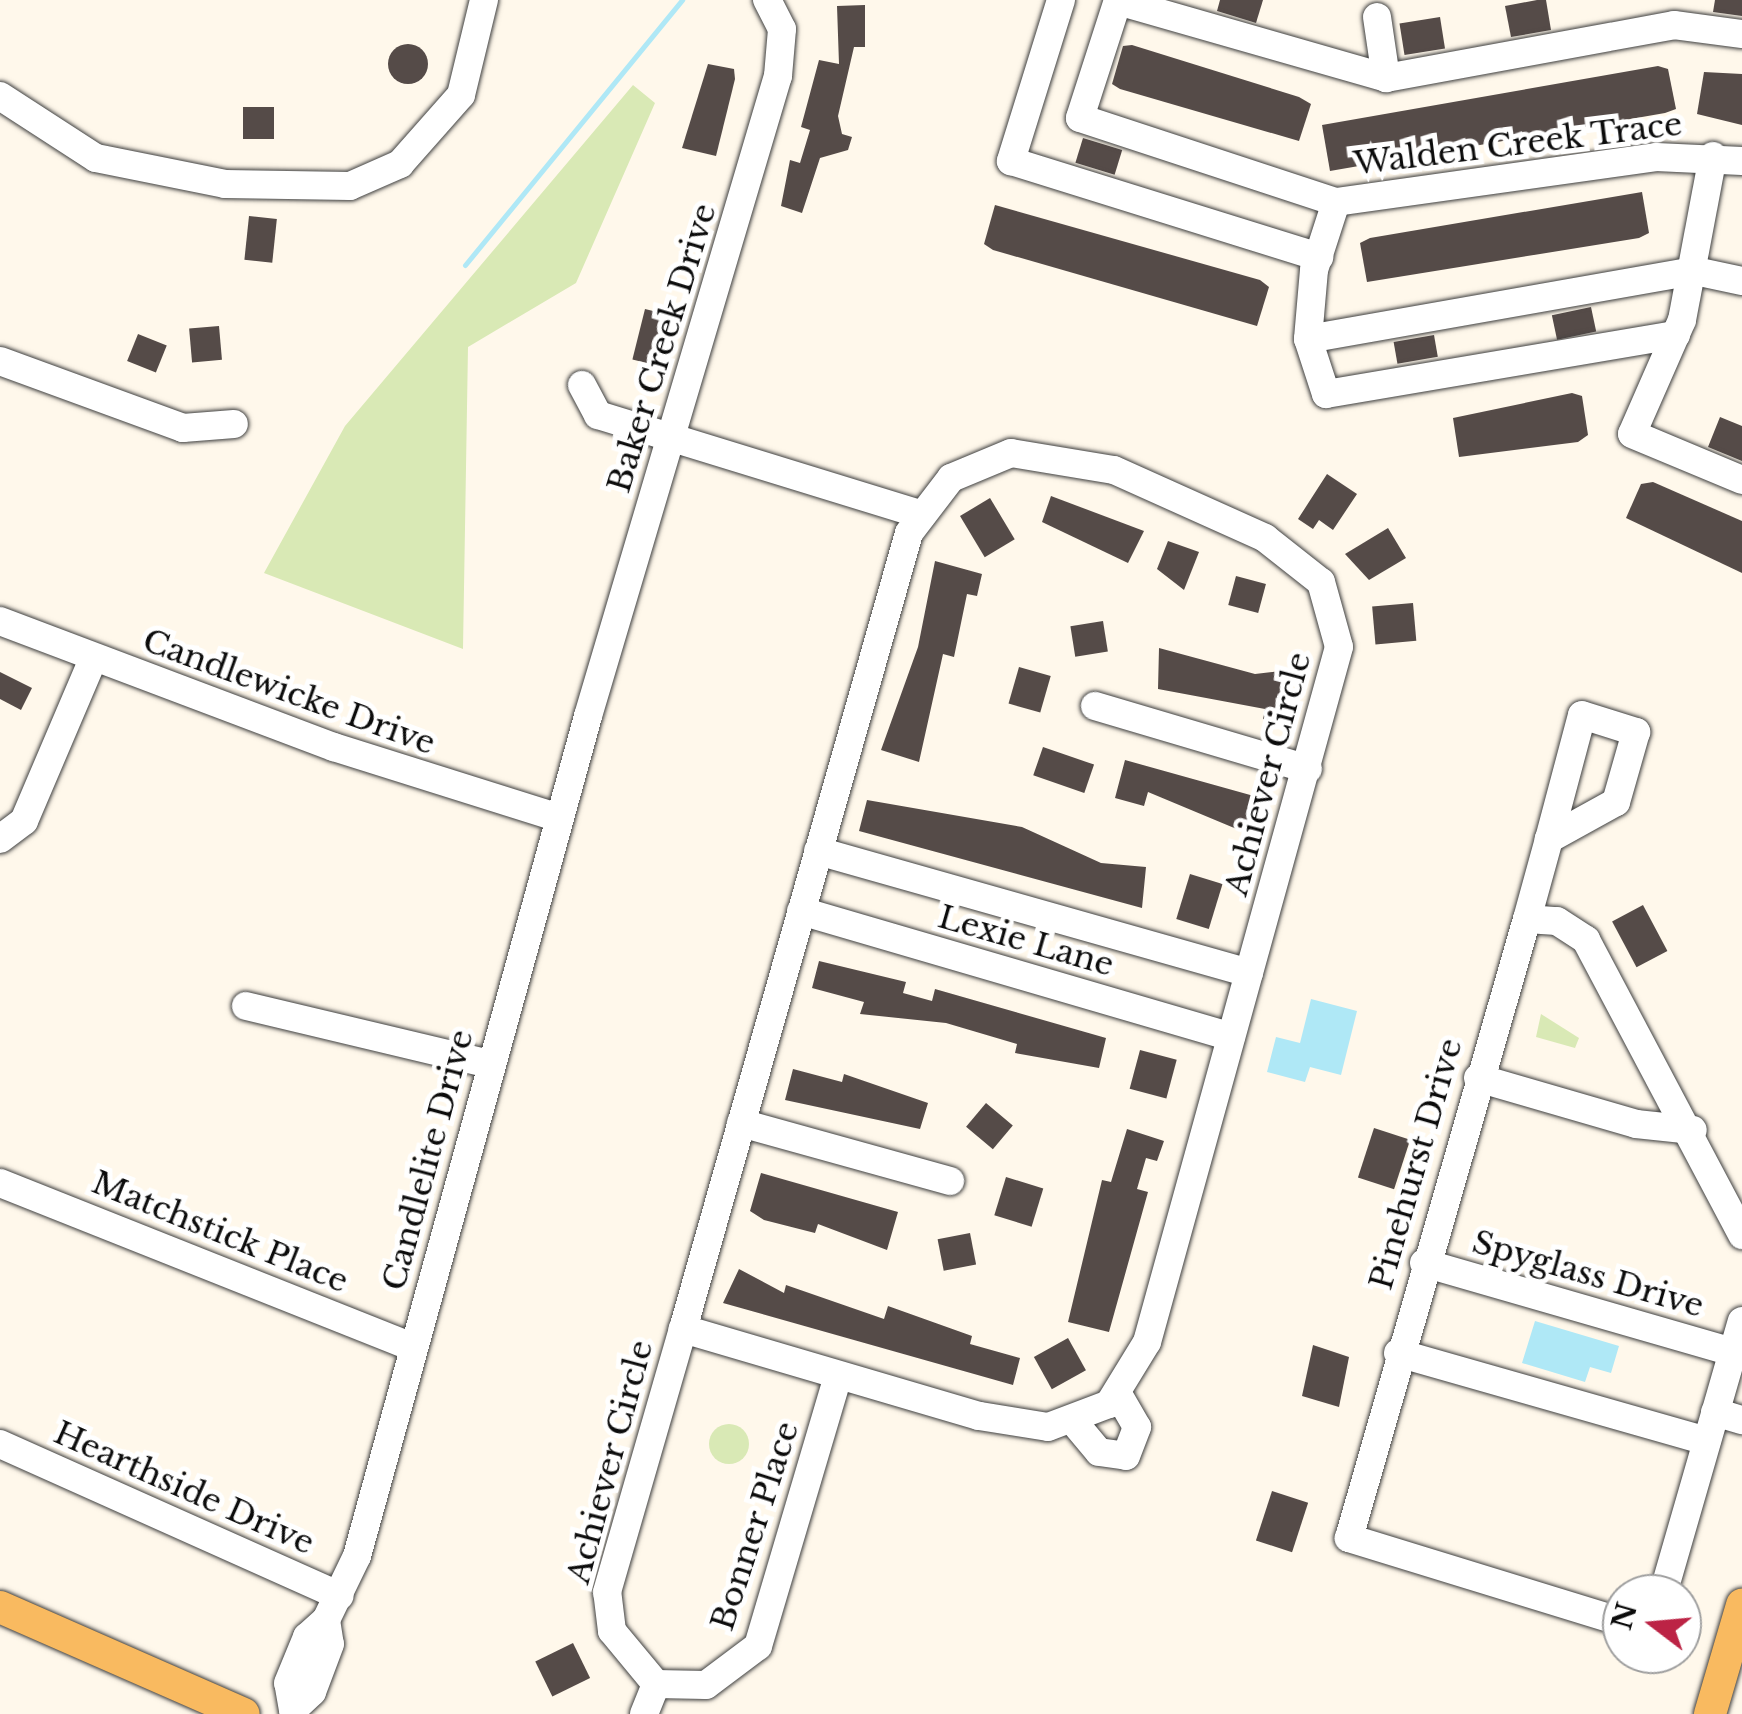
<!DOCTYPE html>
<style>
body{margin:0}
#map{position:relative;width:1742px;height:1714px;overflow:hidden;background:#fff8eb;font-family:"Libre Baskerville",serif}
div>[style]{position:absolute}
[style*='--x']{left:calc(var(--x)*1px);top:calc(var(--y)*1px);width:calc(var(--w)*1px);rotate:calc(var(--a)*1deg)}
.green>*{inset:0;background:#d9e9b5}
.round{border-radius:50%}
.water>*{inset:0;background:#afe8f6}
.stream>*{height:5px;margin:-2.5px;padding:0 2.5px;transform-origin:2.5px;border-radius:2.5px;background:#afe8f6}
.building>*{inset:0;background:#554b48;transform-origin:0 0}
.roads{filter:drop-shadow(0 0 2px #3f3f3f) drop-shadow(0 0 2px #3f3f3f)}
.minor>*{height:28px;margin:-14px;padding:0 14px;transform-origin:14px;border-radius:14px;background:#fff}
.major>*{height:32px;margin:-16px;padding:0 16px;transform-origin:16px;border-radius:16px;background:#f9ba60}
span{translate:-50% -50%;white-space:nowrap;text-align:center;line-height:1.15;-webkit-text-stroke:10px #fff;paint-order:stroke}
.street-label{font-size:32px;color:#0c0c0c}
.north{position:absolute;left:1602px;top:1574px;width:100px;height:100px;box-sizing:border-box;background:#fff;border:2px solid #9e9e9e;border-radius:50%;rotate:286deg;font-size:28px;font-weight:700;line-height:40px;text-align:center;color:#0c0c0c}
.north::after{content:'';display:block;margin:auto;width:35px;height:45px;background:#bc2345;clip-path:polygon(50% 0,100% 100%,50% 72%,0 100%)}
</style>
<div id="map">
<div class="green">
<i style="clip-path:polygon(633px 85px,655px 103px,576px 283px,468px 347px,463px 649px,264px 573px,345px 426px)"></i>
<i style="clip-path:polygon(1541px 1014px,1579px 1038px,1575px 1048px,1536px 1037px)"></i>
<i class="round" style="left:709px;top:1424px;width:40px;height:40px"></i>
</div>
<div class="water">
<i style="clip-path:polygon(1311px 999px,1357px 1011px,1341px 1075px,1310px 1067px,1305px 1082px,1267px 1072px,1276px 1037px,1300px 1043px)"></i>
<i style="clip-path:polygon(1535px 1321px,1619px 1346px,1611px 1373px,1590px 1367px,1585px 1382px,1522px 1363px)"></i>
</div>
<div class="stream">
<i style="--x:465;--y:265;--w:343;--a:-50.7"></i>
</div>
<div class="building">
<i style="clip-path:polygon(1220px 0,1263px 0,1256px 23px,1217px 11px)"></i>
<i style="clip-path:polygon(1537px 0,1546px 0,1551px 30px,1511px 37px,1505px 6px)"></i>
<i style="clip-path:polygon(1715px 0,1742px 0,1742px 16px,1713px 12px)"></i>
<i style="clip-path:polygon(865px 5px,865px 47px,854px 47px,838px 116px,842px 134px,852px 137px,848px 150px,820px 158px,802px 213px,781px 206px,790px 160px,800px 163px,810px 130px,801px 127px,819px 60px,839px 64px,837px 6px)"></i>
<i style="left:1440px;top:17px;width:32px;height:41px;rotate:81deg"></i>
<i class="round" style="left:388px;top:44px;width:40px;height:40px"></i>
<i style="clip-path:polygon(1132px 45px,1299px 97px,1311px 104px,1299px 141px,1120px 89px,1112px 84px,1123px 46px)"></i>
<i style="clip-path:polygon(708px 64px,734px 69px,735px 79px,716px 156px,682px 148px)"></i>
<i style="clip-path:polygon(1658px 66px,1668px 69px,1676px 109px,1665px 113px,1330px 171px,1322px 125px)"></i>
<i style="clip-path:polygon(1704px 72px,1742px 74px,1742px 125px,1697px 114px)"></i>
<i style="left:243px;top:107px;width:31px;height:32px"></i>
<i style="left:1083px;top:138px;width:41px;height:26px;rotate:17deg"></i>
<i style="clip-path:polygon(1642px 192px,1649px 233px,1639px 238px,1367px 282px,1360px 243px,1370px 238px)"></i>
<i style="clip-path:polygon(995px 205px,1260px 280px,1269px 287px,1257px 326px,993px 250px,984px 244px)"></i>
<i style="left:249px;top:216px;width:28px;height:44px;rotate:6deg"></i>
<i style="left:1591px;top:307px;width:25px;height:40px;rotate:78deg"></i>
<i style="left:645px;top:309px;width:25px;height:52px;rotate:14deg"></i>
<i style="left:219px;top:326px;width:34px;height:30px;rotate:85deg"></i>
<i style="left:138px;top:334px;width:31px;height:29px;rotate:22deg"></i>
<i style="left:1434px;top:335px;width:22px;height:41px;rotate:80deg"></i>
<i style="clip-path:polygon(1572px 393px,1582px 396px,1588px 435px,1578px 442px,1459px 457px,1453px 418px)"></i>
<i style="clip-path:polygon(1720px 417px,1742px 426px,1742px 461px,1708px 447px)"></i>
<i style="clip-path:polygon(1327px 474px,1357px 494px,1333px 530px,1319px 520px,1313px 529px,1298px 519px)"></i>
<i style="clip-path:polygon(1653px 482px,1742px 521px,1742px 573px,1626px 518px,1641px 484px)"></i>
<i style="clip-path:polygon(1051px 496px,1144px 531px,1128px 563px,1042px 522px)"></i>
<i style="left:990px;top:498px;width:48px;height:35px;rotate:59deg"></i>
<i style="clip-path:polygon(1388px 528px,1406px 558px,1369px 580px,1345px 554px)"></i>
<i style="clip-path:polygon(1168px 541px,1199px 552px,1184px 590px,1157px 569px)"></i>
<i style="clip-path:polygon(935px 561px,982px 574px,977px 596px,967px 594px,954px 657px,943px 654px,919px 762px,881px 750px,918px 647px)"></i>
<i style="left:1236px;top:576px;width:31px;height:30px;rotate:15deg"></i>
<i style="left:1413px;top:603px;width:38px;height:41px;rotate:85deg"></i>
<i style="left:1103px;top:621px;width:31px;height:33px;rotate:81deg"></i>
<i style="clip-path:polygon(1159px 648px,1255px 674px,1281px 671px,1292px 683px,1281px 724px,1263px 719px,1265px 709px,1158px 689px)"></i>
<i style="left:1019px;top:667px;width:33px;height:38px;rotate:16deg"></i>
<i style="clip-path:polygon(0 672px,32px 688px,21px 710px,0 699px)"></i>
<i style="left:1043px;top:747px;width:54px;height:30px;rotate:19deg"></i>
<i style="clip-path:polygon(1125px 760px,1261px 798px,1251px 835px,1148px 792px,1144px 806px,1115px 798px)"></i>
<i style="clip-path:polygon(867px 800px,1022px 827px,1101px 863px,1146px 867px,1142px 908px,859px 831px)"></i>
<i style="left:1190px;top:874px;width:34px;height:47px;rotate:17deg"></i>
<i style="left:1643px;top:905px;width:52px;height:35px;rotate:62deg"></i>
<i style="clip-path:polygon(819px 961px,906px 982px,903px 993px,932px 1001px,935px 989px,1106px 1038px,1099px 1068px,1015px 1053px,1017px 1044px,946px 1023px,860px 1014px,864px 1002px,812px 988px)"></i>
<i style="left:1140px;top:1050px;width:38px;height:40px;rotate:15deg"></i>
<i style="clip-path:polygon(793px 1069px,842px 1082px,844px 1074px,928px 1103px,920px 1129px,785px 1100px)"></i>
<i style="left:986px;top:1103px;width:35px;height:31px;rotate:40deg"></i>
<i style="left:1374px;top:1128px;width:38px;height:52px;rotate:18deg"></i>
<i style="clip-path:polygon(1127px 1129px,1164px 1141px,1157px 1161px,1146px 1158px,1137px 1189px,1148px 1192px,1109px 1332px,1068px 1322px,1102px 1180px,1111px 1182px)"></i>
<i style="clip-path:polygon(761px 1173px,898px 1212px,887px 1250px,818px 1224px,815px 1233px,764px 1220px,750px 1211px)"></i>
<i style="left:1006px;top:1177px;width:39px;height:40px;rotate:17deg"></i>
<i style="left:970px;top:1233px;width:32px;height:33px;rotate:79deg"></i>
<i style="clip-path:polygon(739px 1269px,784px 1293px,786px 1285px,884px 1319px,888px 1306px,972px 1336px,970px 1344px,1020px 1358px,1013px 1385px,723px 1303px)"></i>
<i style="left:1068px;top:1338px;width:37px;height:39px;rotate:61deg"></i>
<i style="clip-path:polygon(1313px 1345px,1349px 1357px,1339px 1407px,1302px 1396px)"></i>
<i style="left:1272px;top:1491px;width:38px;height:52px;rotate:18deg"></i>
<i style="left:573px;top:1643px;width:39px;height:42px;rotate:64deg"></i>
</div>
<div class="roads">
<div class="minor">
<i style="--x:1061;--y:0;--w:169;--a:107.3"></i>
<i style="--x:1011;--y:161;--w:323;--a:17.3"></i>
<i style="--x:1118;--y:0;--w:124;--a:107.9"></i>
<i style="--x:1080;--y:118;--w:269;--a:18.2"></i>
<i style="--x:1336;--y:202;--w:323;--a:-8"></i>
<i style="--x:1656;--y:157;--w:86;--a:2.7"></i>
<i style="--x:1118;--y:1;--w:279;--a:16"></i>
<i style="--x:1386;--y:78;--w:293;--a:-10.4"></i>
<i style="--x:1674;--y:25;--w:69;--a:7.5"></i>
<i style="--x:1377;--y:17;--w:62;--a:81.6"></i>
<i style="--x:0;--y:96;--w:114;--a:32.9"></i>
<i style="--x:96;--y:158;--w:132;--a:11.4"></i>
<i style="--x:225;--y:184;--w:125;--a:0.9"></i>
<i style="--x:350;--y:186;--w:55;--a:-23.7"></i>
<i style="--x:400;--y:164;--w:92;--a:-48.5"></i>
<i style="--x:461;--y:95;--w:98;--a:-76.4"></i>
<i style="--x:1713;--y:156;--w:167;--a:100.7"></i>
<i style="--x:1682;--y:320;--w:124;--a:113.7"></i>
<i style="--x:1632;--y:434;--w:119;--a:22.7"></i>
<i style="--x:1336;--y:202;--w:71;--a:107.9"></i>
<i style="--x:1314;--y:270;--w:69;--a:95"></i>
<i style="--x:1308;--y:339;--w:58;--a:71.9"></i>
<i style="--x:1326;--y:394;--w:355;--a:-9.6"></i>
<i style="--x:1308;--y:339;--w:393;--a:-10"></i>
<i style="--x:1695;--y:271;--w:48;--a:12"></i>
<i style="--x:0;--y:361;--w:195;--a:20.1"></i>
<i style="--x:183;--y:428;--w:51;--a:-4.5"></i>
<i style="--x:582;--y:385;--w:34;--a:62"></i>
<i style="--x:598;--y:415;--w:334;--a:17.1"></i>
<i style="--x:1011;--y:453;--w:104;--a:9.4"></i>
<i style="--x:1114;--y:470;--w:166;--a:24.2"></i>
<i style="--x:1265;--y:538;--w:71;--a:38.2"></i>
<i style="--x:1321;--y:582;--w:67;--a:74.5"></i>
<i style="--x:1339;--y:647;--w:721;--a:105.44"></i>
<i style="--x:1147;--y:1342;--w:73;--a:121.5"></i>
<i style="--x:1109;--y:1404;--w:65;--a:159.3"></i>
<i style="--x:1048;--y:1427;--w:70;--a:-170.9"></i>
<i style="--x:979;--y:1416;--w:309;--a:-163.6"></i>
<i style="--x:683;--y:1329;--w:827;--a:-74.15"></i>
<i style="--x:909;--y:533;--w:69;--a:-52.6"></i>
<i style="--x:951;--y:478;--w:65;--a:-22.6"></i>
<i style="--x:0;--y:621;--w:357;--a:20.7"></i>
<i style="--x:334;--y:747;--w:236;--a:17.5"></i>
<i style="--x:1095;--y:706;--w:222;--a:16.5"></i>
<i style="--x:0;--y:839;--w:30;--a:-37"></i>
<i style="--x:24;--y:821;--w:176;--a:-66.9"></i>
<i style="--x:818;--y:851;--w:448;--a:15.8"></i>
<i style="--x:801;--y:911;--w:448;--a:16.3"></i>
<i style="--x:1527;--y:919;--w:83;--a:-74.6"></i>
<i style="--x:1549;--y:839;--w:128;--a:-75.1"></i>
<i style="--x:1582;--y:715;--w:57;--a:17.5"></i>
<i style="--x:1636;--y:732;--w:73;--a:105.9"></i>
<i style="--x:1616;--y:802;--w:77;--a:151.1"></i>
<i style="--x:246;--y:1006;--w:251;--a:13.4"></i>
<i style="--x:1478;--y:1078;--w:165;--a:16.2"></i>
<i style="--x:1636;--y:1124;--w:57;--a:6"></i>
<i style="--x:741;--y:1123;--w:217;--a:15.5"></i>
<i style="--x:0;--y:1183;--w:444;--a:21.7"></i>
<i style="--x:1424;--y:1263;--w:322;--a:16.1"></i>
<i style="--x:1398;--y:1353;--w:321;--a:15.9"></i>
<i style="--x:1715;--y:1412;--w:28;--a:17"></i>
<i style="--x:1073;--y:1421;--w:40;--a:50"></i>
<i style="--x:1099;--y:1452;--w:27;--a:8"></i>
<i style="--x:1126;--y:1456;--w:31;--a:-69"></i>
<i style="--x:1137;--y:1427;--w:39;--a:-120"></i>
<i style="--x:0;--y:1444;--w:372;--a:24.1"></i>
<i style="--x:1663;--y:1594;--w:284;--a:-73.9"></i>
<i style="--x:326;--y:1620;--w:24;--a:81"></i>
<i style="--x:330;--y:1644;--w:51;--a:110.6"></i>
<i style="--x:312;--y:1692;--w:26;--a:137"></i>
<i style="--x:293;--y:1710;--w:27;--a:-100"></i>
<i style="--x:288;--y:1683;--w:50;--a:-67.6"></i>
<i style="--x:307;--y:1637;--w:25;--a:-42"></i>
<i style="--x:326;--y:1620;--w:71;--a:-64.2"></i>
<i style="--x:357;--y:1556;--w:871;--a:-74.62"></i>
<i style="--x:588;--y:716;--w:668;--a:-73.47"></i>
<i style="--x:778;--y:76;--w:47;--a:-85.1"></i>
<i style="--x:782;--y:29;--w:33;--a:-117"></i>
<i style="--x:1622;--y:1622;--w:286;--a:-162.9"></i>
<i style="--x:1349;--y:1538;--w:644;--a:-73.96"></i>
<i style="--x:1527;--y:919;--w:30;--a:4"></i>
<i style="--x:1557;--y:921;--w:35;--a:33"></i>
<i style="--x:1586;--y:940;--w:334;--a:62.1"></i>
<i style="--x:656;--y:1684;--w:50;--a:1.1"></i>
<i style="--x:706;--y:1685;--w:65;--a:-36.9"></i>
<i style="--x:758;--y:1646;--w:282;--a:-73.5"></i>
<i style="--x:644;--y:1714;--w:32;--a:-68"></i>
<i style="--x:656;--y:1684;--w:69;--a:-129.7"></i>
<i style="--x:612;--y:1631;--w:39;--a:-97"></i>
<i style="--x:607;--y:1592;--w:274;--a:-73.9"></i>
</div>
<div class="major">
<i style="--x:0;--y:1607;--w:266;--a:23.7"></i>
<i style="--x:1710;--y:1714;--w:114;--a:-73.6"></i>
</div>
</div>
<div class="street-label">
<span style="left:1518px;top:144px;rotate:-7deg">Walden Creek Trace</span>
<span style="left:662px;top:348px;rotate:-73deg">Baker Creek Drive</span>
<span style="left:289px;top:692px;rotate:20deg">Candlewicke Drive</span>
<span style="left:1268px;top:774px;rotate:-75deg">Achiever Circle</span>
<span style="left:1026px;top:941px;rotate:16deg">Lexie Lane</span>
<span style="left:428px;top:1160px;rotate:-75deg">Candlelite Drive</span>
<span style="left:1416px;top:1164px;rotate:-74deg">Pinehurst Drive</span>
<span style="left:220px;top:1232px;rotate:22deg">Matchstick Place</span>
<span style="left:1588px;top:1274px;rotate:16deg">Spyglass Drive</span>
<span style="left:610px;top:1462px;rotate:-75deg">Achiever Circle</span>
<span style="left:184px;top:1488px;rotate:24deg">Hearthside Drive</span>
<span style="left:755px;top:1526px;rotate:-72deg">Bonner Place</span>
</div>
<div class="north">N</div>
</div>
